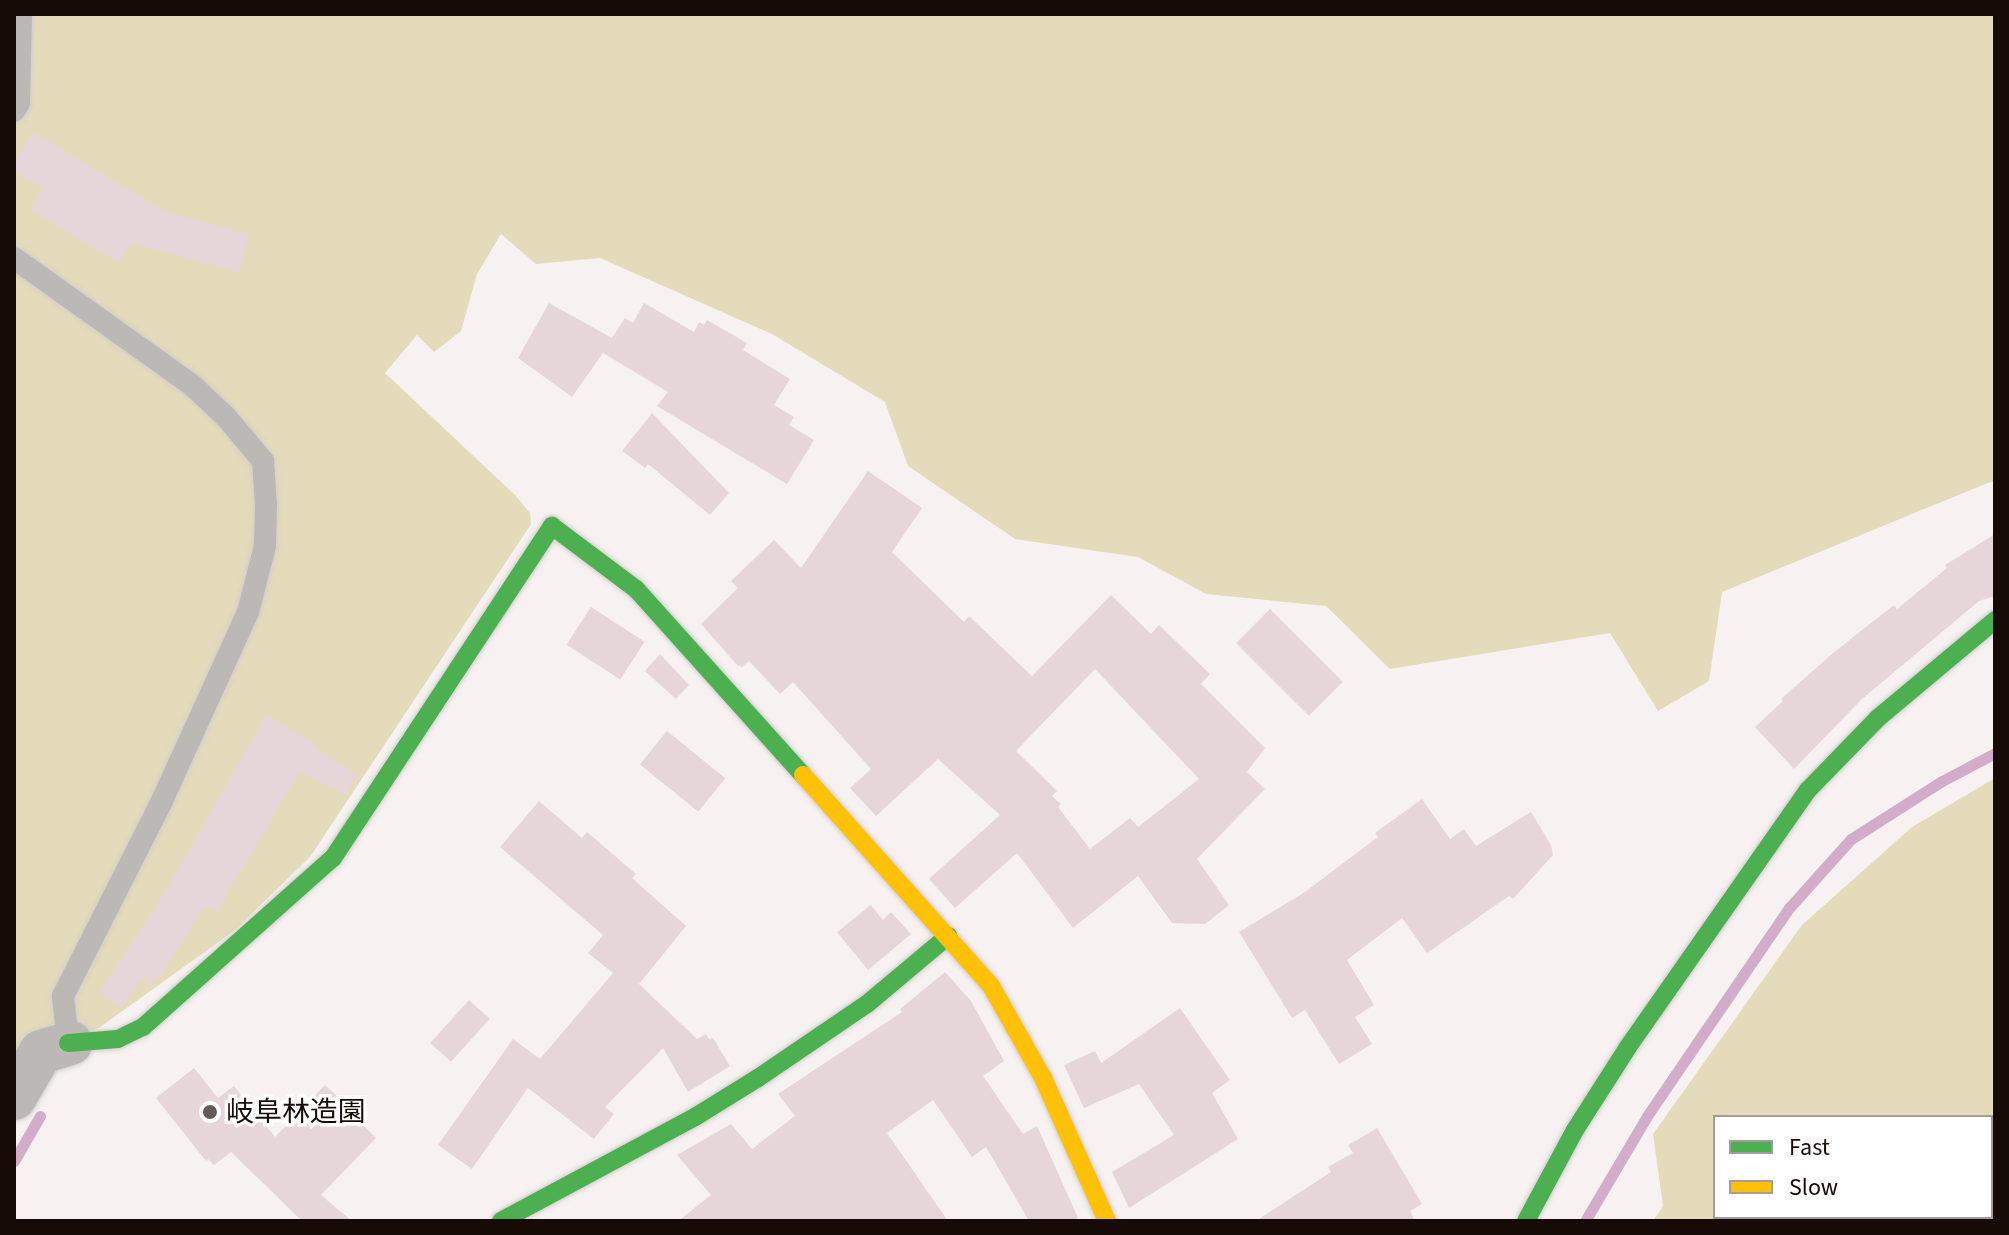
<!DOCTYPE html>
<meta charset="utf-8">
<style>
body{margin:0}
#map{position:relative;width:2009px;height:1235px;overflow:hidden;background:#f7f2f1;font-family:"Source Sans 3","Noto Sans JP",sans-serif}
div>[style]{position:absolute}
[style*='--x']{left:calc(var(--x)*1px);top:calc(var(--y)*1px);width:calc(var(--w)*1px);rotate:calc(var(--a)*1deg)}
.green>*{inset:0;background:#e4dbba}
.stream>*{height:11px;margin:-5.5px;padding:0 5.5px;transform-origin:5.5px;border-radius:5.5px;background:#d3acca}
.building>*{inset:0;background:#e6d6d9;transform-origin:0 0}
.roads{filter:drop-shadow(0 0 2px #d2cecd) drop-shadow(0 0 2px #d2cecd)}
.lane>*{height:22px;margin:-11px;padding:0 11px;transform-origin:11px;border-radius:11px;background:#bcb8b5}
.street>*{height:44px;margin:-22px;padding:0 22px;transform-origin:22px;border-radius:22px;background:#bcb8b5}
.fast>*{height:18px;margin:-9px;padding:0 9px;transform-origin:9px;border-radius:9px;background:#4caf50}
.slow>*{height:18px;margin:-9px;padding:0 9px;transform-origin:9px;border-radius:9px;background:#ffc107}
.dots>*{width:22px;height:22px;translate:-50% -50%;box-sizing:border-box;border:4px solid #fff;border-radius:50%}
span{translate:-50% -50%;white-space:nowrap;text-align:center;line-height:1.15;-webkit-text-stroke:7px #fff;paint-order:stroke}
.poi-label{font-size:28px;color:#170b08}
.left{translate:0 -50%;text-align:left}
.frame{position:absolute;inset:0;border:16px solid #170b08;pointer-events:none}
.legend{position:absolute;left:1713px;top:1115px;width:280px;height:104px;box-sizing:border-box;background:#fff;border:2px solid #a29d9c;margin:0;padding:10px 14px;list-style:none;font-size:24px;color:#170b08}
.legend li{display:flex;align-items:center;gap:16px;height:40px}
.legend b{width:40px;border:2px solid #a29d9c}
</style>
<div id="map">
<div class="green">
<i style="clip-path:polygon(14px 14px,1995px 14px,1995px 480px,1722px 592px,1709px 681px,1658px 711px,1610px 633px,1390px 669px,1326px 606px,1206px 594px,1138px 557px,1015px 539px,908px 466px,885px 402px,772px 334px,600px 258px,536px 264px,501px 234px,477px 274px,461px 331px,434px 352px,417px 335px,385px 373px,515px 495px,530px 513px,531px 524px,310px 857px,234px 931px,50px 1063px,14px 1125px)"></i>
<i style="clip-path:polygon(evenodd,1995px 778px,1995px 1221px,1653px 1221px,1663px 1206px,1653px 1134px,1802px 925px,1912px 827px,1995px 778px,1715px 1117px,1991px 1117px,1991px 1217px,1715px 1217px,1715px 1117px)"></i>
</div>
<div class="stream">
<i style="--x:14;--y:1161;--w:52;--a:-60"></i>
<i style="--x:1585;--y:1221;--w:122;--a:-59.4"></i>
<i style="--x:1647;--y:1116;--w:252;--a:-55.7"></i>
<i style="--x:1789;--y:908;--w:93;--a:-48.1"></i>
<i style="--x:1851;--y:839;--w:108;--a:-32.5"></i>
<i style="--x:1942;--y:781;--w:60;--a:-27.8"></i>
</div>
<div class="building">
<i style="clip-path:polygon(33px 132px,164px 211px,249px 234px,239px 272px,131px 243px,120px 263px,30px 210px,42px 188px,14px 171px,14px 163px)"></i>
<i style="clip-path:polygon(549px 303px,612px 338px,625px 318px,633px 323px,644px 303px,694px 332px,699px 322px,704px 325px,707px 320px,747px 343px,743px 350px,790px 379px,774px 405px,794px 417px,789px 425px,814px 440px,787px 484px,657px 406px,668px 392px,603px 353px,610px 343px,572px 397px,518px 358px)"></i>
<i style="clip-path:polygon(652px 413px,729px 493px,710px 515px,648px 464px,645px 468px,622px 451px)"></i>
<i style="clip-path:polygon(evenodd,868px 471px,922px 508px,892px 552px,964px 622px,969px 616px,1032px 676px,1111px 595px,1151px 634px,1159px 625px,1210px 674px,1201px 684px,1265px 748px,1247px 772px,1265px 789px,1197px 859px,1229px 905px,1205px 924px,1172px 923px,1138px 876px,1073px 928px,1017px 853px,955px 908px,929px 879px,1000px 815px,938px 759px,876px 816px,850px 788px,871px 769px,793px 682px,780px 694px,749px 661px,742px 667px,737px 665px,701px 624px,738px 588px,731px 581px,774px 540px,801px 568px,868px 471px,1095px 669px,1199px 779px,1138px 827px,1130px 818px,1090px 849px,1058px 807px,1061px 804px,1052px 796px,1057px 791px,1016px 751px,1095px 669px)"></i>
<i style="clip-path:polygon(1995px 534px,1995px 596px,1979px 601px,1862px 699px,1794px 769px,1755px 727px,1783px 701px,1781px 699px,1833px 653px,1894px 605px,1897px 609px,1947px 568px,1945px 565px)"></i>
<i style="left:591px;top:607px;width:64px;height:45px;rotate:33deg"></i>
<i style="left:1270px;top:609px;width:103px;height:48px;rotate:45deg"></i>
<i style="clip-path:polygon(660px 654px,689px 685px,676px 699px,645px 671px)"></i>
<i style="clip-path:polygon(266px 715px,316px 744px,314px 747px,358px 775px,345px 795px,300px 771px,217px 912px,205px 906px,162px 974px,150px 984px,141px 979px,122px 1008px,98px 993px,165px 892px)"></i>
<i style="left:667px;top:731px;width:75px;height:43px;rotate:39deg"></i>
<i style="clip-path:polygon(1422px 799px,1450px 839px,1464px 829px,1476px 846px,1531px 812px,1551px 845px,1553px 855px,1513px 899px,1509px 896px,1427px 953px,1402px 918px,1347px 960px,1374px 1005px,1355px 1017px,1372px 1044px,1339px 1064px,1305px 1010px,1292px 1018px,1239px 932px,1305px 892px,1378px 837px,1375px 833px)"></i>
<i style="clip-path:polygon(539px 801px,582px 838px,587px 832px,636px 874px,632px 878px,686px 926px,639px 984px,697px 1039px,706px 1034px,709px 1039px,713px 1038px,730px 1066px,688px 1092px,663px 1048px,605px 1107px,614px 1114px,594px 1139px,528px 1088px,472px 1169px,438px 1145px,513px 1039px,540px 1059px,613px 973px,588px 953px,603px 935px,500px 847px)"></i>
<i style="clip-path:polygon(871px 905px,883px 920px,891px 912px,911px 934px,868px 970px,837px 932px)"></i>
<i style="clip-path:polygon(945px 972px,971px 1001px,1004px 1061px,983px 1076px,1023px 1134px,1037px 1126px,1078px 1218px,1073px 1221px,1029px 1221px,986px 1147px,972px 1157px,933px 1100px,887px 1133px,948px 1221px,678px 1221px,711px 1195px,677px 1155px,731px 1124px,752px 1149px,795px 1116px,778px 1094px,902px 1012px,900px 1009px)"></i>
<i style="left:469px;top:1000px;width:28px;height:58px;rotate:42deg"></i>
<i style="clip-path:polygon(1180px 1008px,1230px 1080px,1212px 1093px,1238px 1139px,1129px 1208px,1112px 1172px,1174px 1135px,1139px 1084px,1084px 1108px,1064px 1065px,1095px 1051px,1101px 1063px)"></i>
<i style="clip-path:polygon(194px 1068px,218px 1098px,234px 1086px,275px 1137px,325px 1085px,353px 1111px,351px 1113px,376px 1138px,321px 1195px,352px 1221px,302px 1221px,231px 1152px,214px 1165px,208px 1159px,206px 1161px,156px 1098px)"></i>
<i style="clip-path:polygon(1377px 1128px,1422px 1204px,1410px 1211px,1415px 1221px,1256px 1221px,1331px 1172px,1328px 1167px,1353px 1153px,1348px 1145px)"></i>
</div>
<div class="roads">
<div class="lane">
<i style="--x:14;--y:111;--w:9;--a:-58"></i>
<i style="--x:19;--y:103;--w:89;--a:-88.7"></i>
<i style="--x:14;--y:258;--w:219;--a:35.5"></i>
<i style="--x:192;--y:385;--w:47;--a:43.3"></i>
<i style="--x:226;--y:417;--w:57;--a:49.9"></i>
<i style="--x:263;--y:461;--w:44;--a:86.1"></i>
<i style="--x:266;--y:505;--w:41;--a:91.4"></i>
<i style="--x:265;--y:546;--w:68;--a:104.4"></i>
<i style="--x:248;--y:612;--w:208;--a:114.5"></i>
<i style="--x:162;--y:801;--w:219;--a:116.9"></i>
<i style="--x:63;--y:996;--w:47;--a:83.9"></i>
</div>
<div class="street">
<i style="--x:14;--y:1098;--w:53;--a:-59.6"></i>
<i style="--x:41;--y:1052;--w:31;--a:-17"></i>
</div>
<div class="fast">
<i style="--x:68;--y:1043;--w:50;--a:-4.6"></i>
<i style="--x:118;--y:1039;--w:28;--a:-26"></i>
<i style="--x:143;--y:1027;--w:254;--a:-41.7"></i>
<i style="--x:333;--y:858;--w:398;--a:-56.6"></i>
<i style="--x:552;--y:526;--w:105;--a:36.9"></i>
<i style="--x:636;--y:589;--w:250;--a:48.1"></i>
<i style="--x:501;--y:1221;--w:220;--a:-28.2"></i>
<i style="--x:695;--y:1117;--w:74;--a:-31.8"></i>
<i style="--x:758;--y:1078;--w:132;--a:-34.2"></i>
<i style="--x:867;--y:1004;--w:106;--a:-40"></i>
<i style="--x:1526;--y:1221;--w:103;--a:-61.7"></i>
<i style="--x:1575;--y:1130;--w:98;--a:-57.4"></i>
<i style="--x:1628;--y:1047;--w:314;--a:-55"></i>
<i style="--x:1808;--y:790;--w:100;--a:-45.8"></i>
<i style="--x:1878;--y:718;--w:153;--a:-39.9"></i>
</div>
<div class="slow">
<i style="--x:803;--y:775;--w:283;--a:48.3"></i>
<i style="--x:991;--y:986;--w:106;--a:60.5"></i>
<i style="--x:1043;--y:1078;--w:157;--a:65.9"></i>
</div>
</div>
<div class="dots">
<i style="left:210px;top:1112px;background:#655c5a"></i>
</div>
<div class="poi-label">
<span class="left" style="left:226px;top:1112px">岐阜林造園</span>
</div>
<div class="frame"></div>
<ul class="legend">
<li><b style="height:10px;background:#4caf50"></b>Fast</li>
<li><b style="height:10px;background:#ffc107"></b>Slow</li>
</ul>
</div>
